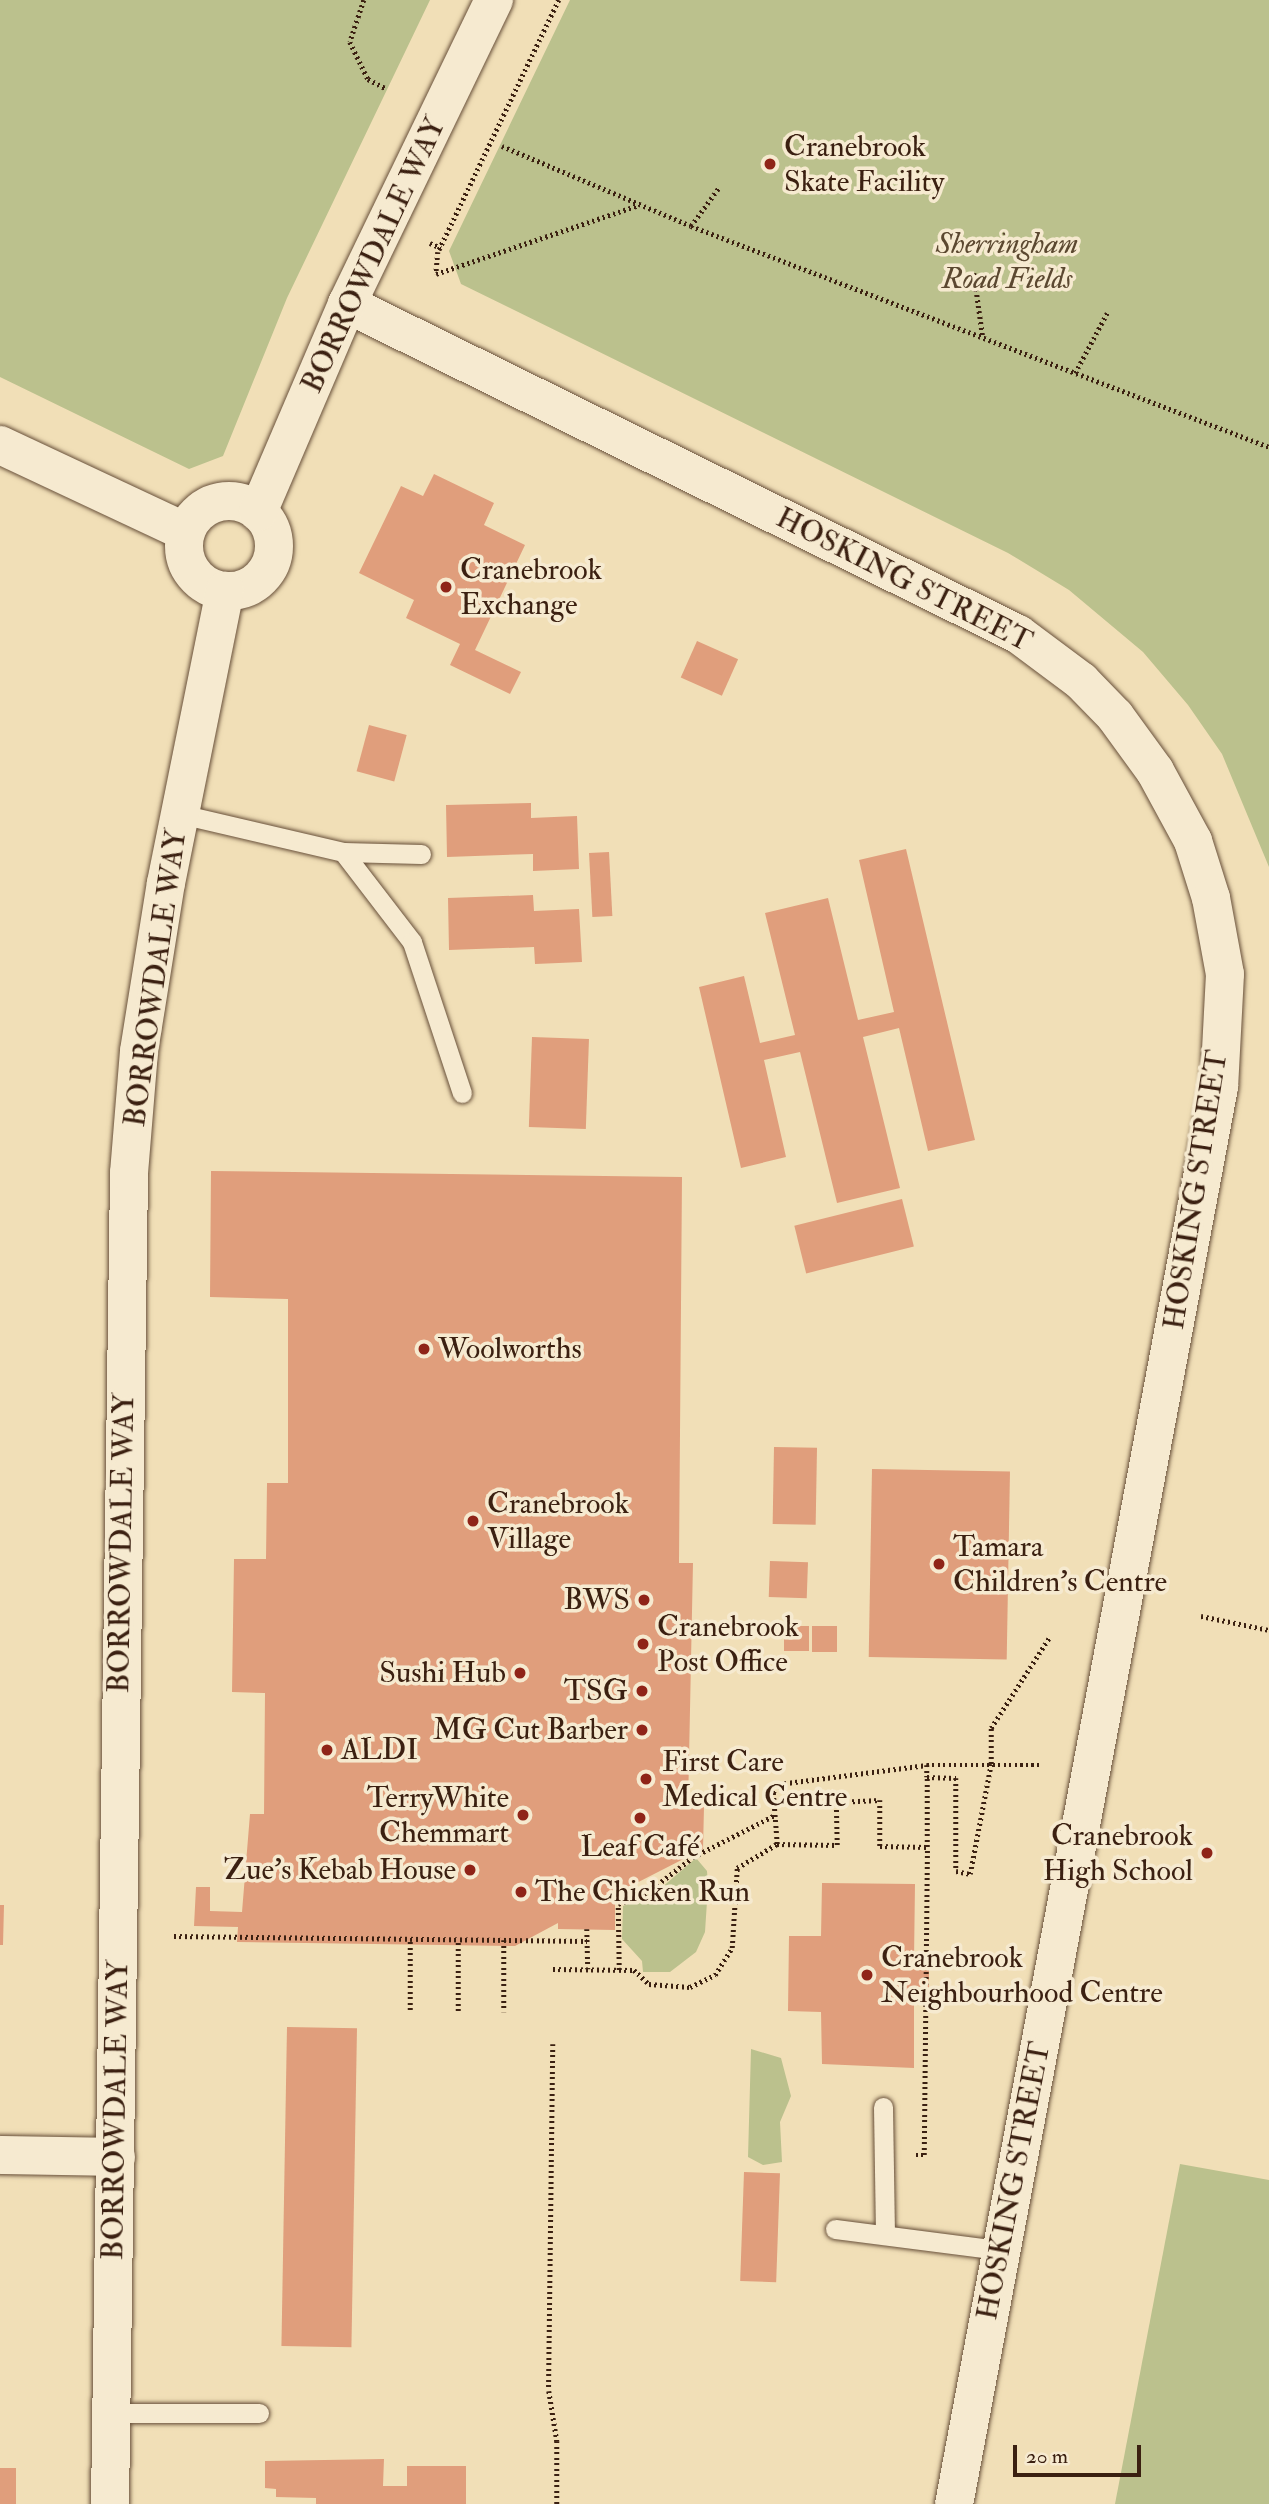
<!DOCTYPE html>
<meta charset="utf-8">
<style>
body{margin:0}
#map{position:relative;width:1269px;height:2504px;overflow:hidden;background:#f1dfb7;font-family:"IM FELL Double Pica",serif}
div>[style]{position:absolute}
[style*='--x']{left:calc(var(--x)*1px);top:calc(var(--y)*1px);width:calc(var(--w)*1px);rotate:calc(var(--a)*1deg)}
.green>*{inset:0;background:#bbc18d}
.building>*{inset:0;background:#e09e7c;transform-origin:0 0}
.path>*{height:4.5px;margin-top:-2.25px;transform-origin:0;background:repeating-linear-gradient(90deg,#3b2011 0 2px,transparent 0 5.5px)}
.roads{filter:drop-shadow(0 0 2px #68503a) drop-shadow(0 0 2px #68503a)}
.service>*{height:19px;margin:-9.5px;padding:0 9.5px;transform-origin:9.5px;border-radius:9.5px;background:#f6ead0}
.minor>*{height:38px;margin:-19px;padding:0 19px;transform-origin:19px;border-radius:19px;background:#f6ead0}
.tertiary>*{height:38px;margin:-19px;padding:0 19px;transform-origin:19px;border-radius:19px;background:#f6ead0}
.tertiary>.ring{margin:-19px;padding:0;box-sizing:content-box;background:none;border:38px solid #f6ead0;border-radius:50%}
.dots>*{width:19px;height:19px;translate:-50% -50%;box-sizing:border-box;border:4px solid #f6ead0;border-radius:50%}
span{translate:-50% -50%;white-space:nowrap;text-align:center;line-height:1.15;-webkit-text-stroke:7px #f6ead0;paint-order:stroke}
.poi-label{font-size:30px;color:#3b2011}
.left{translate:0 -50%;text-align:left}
.right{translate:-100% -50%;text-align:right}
.park-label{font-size:30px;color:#5b4830;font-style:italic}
.street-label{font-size:30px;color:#3b2011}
.scale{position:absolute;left:1013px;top:2445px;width:128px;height:32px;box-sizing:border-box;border:4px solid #3b2011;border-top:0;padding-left:9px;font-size:21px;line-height:24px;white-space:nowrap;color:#3b2011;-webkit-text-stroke:5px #f6ead0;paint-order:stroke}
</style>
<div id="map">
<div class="green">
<i style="clip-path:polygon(0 0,430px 0,287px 298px,223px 456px,189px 469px,0 377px)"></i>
<i style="clip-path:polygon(570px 0,1269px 0,1269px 867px,1222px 754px,1188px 705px,1143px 652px,1069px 590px,1008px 553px,461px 284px,449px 251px)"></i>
<i style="clip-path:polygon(696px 1858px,707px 1871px,708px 1886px,705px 1932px,696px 1952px,670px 1972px,643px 1972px,642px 1961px,622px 1939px,623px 1906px,660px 1889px)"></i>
<i style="clip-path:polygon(751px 2049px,781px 2058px,791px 2096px,780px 2122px,782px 2162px,763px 2165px,748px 2157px)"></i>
<i style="clip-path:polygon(1180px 2164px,1269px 2180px,1269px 2504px,1115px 2504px)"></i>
</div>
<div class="building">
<i style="clip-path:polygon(434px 474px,494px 503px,484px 525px,525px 545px,475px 650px,521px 672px,510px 694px,450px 665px,460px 644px,406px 618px,414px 600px,359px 573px,401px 486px,423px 496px)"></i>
<i style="left:697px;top:641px;width:45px;height:40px;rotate:24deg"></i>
<i style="left:369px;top:725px;width:39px;height:48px;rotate:15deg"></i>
<i style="clip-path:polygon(531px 803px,531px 818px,577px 816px,579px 869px,533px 871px,533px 854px,447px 857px,446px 805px)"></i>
<i style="clip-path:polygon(906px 849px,975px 1140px,928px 1151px,899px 1028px,863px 1037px,900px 1188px,837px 1203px,800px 1052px,764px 1060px,786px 1157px,741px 1168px,699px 987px,744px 976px,760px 1043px,795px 1035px,765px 913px,828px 898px,858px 1020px,894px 1012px,859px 860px)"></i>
<i style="left:609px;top:852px;width:64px;height:20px;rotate:87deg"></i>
<i style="clip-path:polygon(533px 895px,534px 911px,579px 909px,582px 962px,535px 964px,534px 947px,449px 950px,448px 898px)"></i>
<i style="left:532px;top:1037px;width:57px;height:90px;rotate:2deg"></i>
<i style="clip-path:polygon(211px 1171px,682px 1177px,679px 1563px,693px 1563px,688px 1808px,704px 1807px,703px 1849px,615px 1894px,615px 1930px,558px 1929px,558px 1923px,515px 1946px,237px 1942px,238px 1927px,194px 1926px,196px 1887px,210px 1887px,210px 1911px,242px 1912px,250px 1814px,264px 1814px,265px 1693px,232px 1692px,234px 1559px,266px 1559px,267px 1483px,288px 1483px,288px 1299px,210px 1297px)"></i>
<i style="left:902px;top:1199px;width:49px;height:111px;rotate:76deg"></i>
<i style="left:774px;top:1447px;width:43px;height:77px;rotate:1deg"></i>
<i style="left:872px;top:1469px;width:138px;height:188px;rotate:1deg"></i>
<i style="left:770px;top:1561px;width:38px;height:36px;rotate:2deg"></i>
<i style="left:784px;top:1626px;width:25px;height:25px"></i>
<i style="left:812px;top:1626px;width:25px;height:26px"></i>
<i style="clip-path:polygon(822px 1883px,915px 1884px,914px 1960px,929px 1961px,929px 1991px,914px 1990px,914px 2068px,822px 2064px,821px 2012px,788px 2011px,789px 1936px,821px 1936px)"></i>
<i style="clip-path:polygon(0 1905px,4px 1905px,3px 1945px,0 1945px)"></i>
<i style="left:287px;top:2027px;width:70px;height:319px;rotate:1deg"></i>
<i style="left:744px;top:2172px;width:36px;height:109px;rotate:2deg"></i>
<i style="clip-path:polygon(384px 2459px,383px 2486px,407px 2486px,407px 2466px,466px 2466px,466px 2504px,316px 2504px,316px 2498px,276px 2497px,276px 2489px,265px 2488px,265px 2461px)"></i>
<i style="left:0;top:2468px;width:16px;height:36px"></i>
</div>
<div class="path">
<i style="--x:364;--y:0;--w:44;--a:108.4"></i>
<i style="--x:350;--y:42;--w:41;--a:64.1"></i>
<i style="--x:368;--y:79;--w:21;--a:28"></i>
<i style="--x:559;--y:0;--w:280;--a:115.6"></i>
<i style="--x:438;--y:252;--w:22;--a:95"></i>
<i style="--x:436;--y:274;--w:214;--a:-18.8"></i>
<i style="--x:502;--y:146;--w:205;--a:22.9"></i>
<i style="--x:691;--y:226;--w:619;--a:20.92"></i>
<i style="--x:691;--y:226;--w:49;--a:-54.1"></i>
<i style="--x:430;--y:243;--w:12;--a:24"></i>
<i style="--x:974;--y:273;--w:66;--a:82.1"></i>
<i style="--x:1075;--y:373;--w:68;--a:-61.9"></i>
<i style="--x:1201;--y:1616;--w:69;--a:11.6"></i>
<i style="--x:927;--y:1765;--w:112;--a:0"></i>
<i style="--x:777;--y:1844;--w:52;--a:-94.4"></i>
<i style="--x:773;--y:1792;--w:10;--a:-53"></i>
<i style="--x:779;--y:1784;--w:149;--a:-7.3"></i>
<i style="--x:927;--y:1765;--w:12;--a:90"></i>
<i style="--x:587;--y:1929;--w:40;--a:88.6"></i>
<i style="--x:174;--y:1936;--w:413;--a:0.7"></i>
<i style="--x:504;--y:1940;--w:72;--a:90"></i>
<i style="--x:553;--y:1969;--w:81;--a:0.7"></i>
<i style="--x:634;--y:1970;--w:21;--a:43"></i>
<i style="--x:649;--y:1984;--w:41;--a:4.2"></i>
<i style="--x:690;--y:1987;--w:28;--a:-26"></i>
<i style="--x:715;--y:1975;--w:32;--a:-58"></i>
<i style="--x:732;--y:1948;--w:80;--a:-86.4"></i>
<i style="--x:737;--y:1868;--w:47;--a:-31"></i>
<i style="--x:777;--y:1844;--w:60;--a:1"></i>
<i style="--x:837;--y:1845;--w:43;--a:-91.3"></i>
<i style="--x:836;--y:1802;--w:44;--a:-2.6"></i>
<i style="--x:880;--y:1800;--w:46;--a:90"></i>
<i style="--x:880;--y:1846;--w:47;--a:1.2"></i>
<i style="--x:927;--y:1847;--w:70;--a:-90"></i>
<i style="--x:927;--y:1777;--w:29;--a:2"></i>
<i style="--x:956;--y:1778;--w:93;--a:90"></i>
<i style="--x:956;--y:1871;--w:14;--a:12"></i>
<i style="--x:970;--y:1874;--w:112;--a:-79.2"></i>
<i style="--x:991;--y:1764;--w:36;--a:-90"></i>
<i style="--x:991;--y:1728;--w:107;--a:-57.2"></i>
<i style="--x:619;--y:1970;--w:66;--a:-90.9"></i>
<i style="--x:618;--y:1904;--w:28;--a:-19"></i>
<i style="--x:644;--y:1895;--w:62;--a:-37.8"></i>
<i style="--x:693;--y:1857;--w:92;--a:-27.1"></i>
<i style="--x:410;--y:2010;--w:71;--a:-90"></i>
<i style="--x:458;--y:2011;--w:71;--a:-90"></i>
<i style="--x:553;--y:2044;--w:347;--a:90.7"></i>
<i style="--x:549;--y:2391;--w:51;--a:80.9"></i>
<i style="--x:557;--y:2441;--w:63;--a:90"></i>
<i style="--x:916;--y:2155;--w:8;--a:0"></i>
<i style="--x:924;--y:2155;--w:308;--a:-89.4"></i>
</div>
<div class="roads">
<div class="service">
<i style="--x:180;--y:814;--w:167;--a:13.1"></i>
<i style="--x:343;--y:852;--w:113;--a:52.5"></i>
<i style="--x:412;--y:942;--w:159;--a:71.7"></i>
<i style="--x:343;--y:852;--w:78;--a:1.5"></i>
<i style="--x:883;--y:2107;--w:128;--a:89.1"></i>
<i style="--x:835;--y:2229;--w:166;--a:7.3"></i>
<i style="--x:112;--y:2413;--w:147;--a:0"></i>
</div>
<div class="minor">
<i style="--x:347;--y:304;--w:748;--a:26.19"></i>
<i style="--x:1018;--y:634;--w:79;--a:36.7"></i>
<i style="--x:1081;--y:681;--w:49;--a:45.8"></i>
<i style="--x:1115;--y:716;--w:68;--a:54"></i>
<i style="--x:1155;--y:771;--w:80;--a:61.5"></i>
<i style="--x:1193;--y:841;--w:60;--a:72.5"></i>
<i style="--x:1211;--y:898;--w:77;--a:79.6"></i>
<i style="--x:1225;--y:974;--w:113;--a:93"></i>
<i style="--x:1219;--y:1087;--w:1442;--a:100.59"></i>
<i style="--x:0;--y:2155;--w:116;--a:1"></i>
</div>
<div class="tertiary">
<i style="--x:0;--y:445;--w:205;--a:25.1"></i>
<i class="ring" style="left:184px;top:501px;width:52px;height:52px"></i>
<i style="--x:258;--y:512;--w:226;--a:-66.8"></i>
<i style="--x:347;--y:304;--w:338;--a:-64.2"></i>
<i style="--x:110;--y:2504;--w:1331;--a:-89.18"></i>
<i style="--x:129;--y:1173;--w:122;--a:-85.3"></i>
<i style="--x:139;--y:1051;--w:170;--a:-80.9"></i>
<i style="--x:166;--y:883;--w:298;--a:-78.6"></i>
</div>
</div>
<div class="dots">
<i style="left:770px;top:164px;background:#8f2418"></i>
<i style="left:446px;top:587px;background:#8f2418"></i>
<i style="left:424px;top:1349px;background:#8f2418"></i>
<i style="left:473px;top:1521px;background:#8f2418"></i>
<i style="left:939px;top:1564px;background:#8f2418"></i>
<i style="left:644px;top:1600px;background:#8f2418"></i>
<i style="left:643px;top:1644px;background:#8f2418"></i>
<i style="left:520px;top:1673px;background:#8f2418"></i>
<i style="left:642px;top:1691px;background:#8f2418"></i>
<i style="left:642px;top:1730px;background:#8f2418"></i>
<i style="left:327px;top:1750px;background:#8f2418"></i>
<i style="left:646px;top:1779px;background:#8f2418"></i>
<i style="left:523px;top:1815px;background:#8f2418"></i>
<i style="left:640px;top:1818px;background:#8f2418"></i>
<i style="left:1207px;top:1853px;background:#8f2418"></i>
<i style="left:470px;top:1870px;background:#8f2418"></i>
<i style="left:521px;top:1892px;background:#8f2418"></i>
<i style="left:867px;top:1975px;background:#8f2418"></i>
</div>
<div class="poi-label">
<span class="left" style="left:784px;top:164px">Cranebrook<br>Skate Facility</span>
<span class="left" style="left:460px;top:587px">Cranebrook<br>Exchange</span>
<span class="left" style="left:438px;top:1349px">Woolworths</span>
<span class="left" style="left:487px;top:1521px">Cranebrook<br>Village</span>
<span class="left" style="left:953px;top:1564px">Tamara<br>Children's Centre</span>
<span class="right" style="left:630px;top:1600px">BWS</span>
<span class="left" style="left:657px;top:1644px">Cranebrook<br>Post Office</span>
<span class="right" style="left:506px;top:1673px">Sushi Hub</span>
<span class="right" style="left:628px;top:1691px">TSG</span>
<span class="right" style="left:628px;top:1730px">MG Cut Barber</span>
<span class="left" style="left:341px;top:1750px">ALDI</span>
<span class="left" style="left:662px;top:1779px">First Care<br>Medical Centre</span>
<span class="right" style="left:509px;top:1815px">TerryWhite<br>Chemmart</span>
<span class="right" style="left:1193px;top:1853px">Cranebrook<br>High School</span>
<span style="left:640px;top:1847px">Leaf Café</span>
<span class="right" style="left:456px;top:1870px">Zue's Kebab House</span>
<span class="left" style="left:535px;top:1892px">The Chicken Run</span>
<span class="left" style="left:881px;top:1975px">Cranebrook<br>Neighbourhood Centre</span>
</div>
<div class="park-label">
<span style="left:1007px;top:261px">Sherringham<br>Road Fields</span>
</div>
<div class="street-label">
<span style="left:374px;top:255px;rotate:-65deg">BORROWDALE WAY</span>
<span style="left:904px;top:580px;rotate:27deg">HOSKING STREET</span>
<span style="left:156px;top:978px;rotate:-82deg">BORROWDALE WAY</span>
<span style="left:1196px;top:1190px;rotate:-81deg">HOSKING STREET</span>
<span style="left:122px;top:1543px;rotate:-89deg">BORROWDALE WAY</span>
<span style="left:116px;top:2110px;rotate:-89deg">BORROWDALE WAY</span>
<span style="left:1014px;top:2181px;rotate:-79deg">HOSKING STREET</span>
</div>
<div class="scale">20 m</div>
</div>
